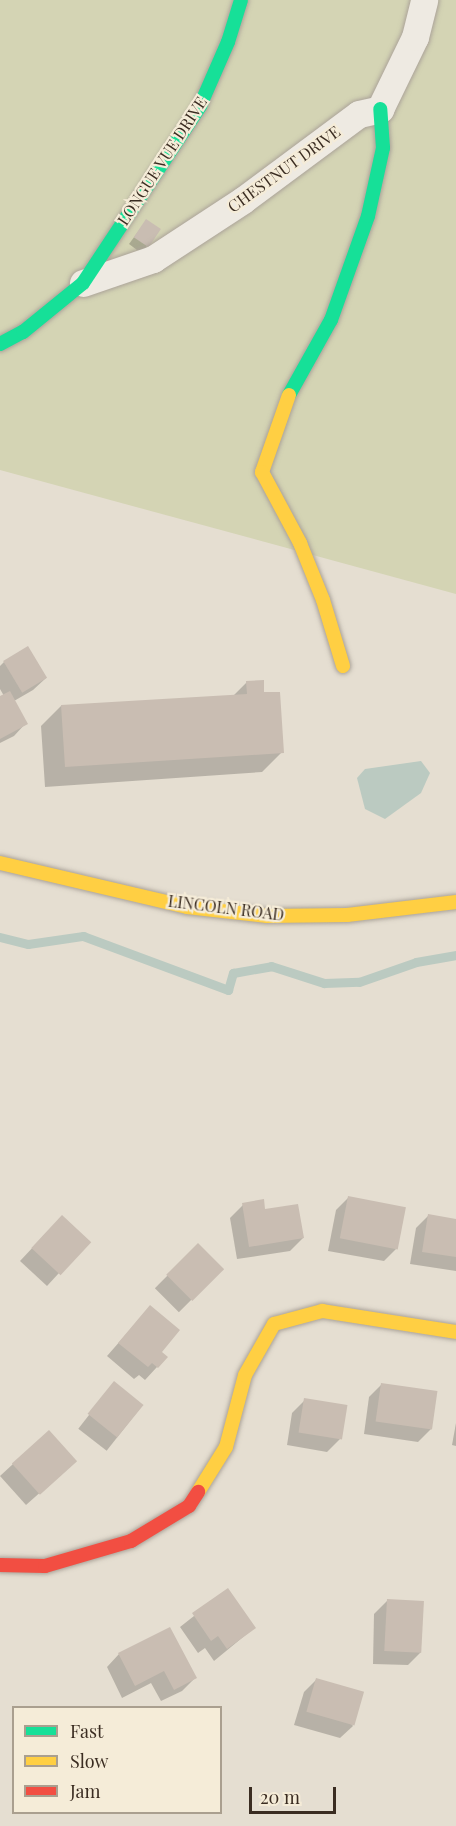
<!DOCTYPE html>
<style>
body{margin:0}
#map{position:relative;width:456px;height:1826px;overflow:hidden;background:#e5ded1;font-family:"Playfair Display",serif}
div>[style]{position:absolute}
[style*='--x']{left:calc(var(--x)*1px);top:calc(var(--y)*1px);width:calc(var(--w)*1px);rotate:calc(var(--a)*1deg)}
.green>*{inset:0;background:#d4d4b4}
.water>*{inset:0;background:#bbcac1}
.shadow>*{inset:0;background:#0003;transform-origin:0 0}
.stream>*{height:9px;margin:-4.5px;padding:0 4.5px;transform-origin:4.5px;border-radius:4.5px;background:#bbcac1}
.building>*{inset:0;background:#c9bdb2;transform-origin:0 0}
.roads{filter:drop-shadow(0 0 2px #aba399) drop-shadow(0 0 2px #aba399)}
.street>*{height:27px;margin:-13.5px;padding:0 13.5px;transform-origin:13.5px;border-radius:13.5px;background:#eeeae2}
.fast>*{height:14px;margin:-7px;padding:0 7px;transform-origin:7px;border-radius:7px;background:#16e098}
.slow>*{height:14px;margin:-7px;padding:0 7px;transform-origin:7px;border-radius:7px;background:#ffcf43}
.jam>*{height:14px;margin:-7px;padding:0 7px;transform-origin:7px;border-radius:7px;background:#f24e42}
span{translate:-50% -50%;white-space:nowrap;text-align:center;line-height:1.15;-webkit-text-stroke:4.5px #f5ecd8;paint-order:stroke}
.street-label{font-size:16px;color:#3a2c21}
.legend{position:absolute;left:12px;top:1706px;width:210px;height:108px;box-sizing:border-box;background:#f5ecd8;border:2px solid #aa9f8f;margin:0;padding:8px 10px;list-style:none;font-size:18px;color:#3a2c21}
.legend li{display:flex;align-items:center;gap:12px;height:30px}
.legend b{width:30px;border:2px solid #aa9f8f}
.scale{position:absolute;left:249px;top:1787px;width:87px;height:27px;box-sizing:border-box;border:3px solid #3a2c21;border-top:0;padding-left:8px;font-size:18px;line-height:21px;white-space:nowrap;color:#3a2c21;-webkit-text-stroke:4px #f5ecd8;paint-order:stroke}
</style>
<div id="map">
<div class="green">
<i style="clip-path:polygon(0 0,456px 0,456px 594px,0 470px)"></i>
</div>
<div class="water">
<i style="clip-path:polygon(421px 761px,430px 773px,421px 793px,385px 819px,365px 809px,357px 778px,365px 769px)"></i>
</div>
<div class="shadow">
<i style="clip-path:polygon(146px 221px,147px 246px,141px 253px,129px 244px)"></i>
<i style="clip-path:polygon(4px 662px,46px 678px,33px 690px,14px 701px,26px 723px,14px 736px,0 743px,0 698px,4px 696px,0 689px,0 666px)"></i>
<i style="clip-path:polygon(247px 682px,263px 693px,282px 752px,262px 772px,45px 787px,41px 726px,61px 706px,233px 696px)"></i>
<i style="clip-path:polygon(348px 1198px,397px 1248px,384px 1261px,328px 1251px,336px 1210px)"></i>
<i style="clip-path:polygon(243px 1205px,303px 1238px,290px 1251px,237px 1259px,230px 1218px)"></i>
<i style="clip-path:polygon(428px 1216px,456px 1220px,456px 1271px,410px 1264px,416px 1228px)"></i>
<i style="clip-path:polygon(49px 1230px,59px 1273px,47px 1286px,20px 1261px)"></i>
<i style="left:198px;top:1245px;width:34px;height:61px;rotate:45deg"></i>
<i style="clip-path:polygon(150px 1307px,160px 1352px,157px 1367px,145px 1380px,139px 1375px,134px 1379px,107px 1356px)"></i>
<i style="left:114px;top:1383px;width:36px;height:58px;rotate:38deg"></i>
<i style="clip-path:polygon(382px 1384px,431px 1429px,418px 1442px,364px 1434px,369px 1397px)"></i>
<i style="clip-path:polygon(305px 1400px,340px 1439px,327px 1452px,287px 1445px,292px 1413px)"></i>
<i style="clip-path:polygon(456px 1423px,456px 1446px,452px 1445px)"></i>
<i style="clip-path:polygon(13px 1464px,62px 1473px,26px 1505px,0 1476px)"></i>
<i style="clip-path:polygon(227px 1590px,254px 1628px,214px 1661px,205px 1648px,198px 1653px,180px 1627px)"></i>
<i style="clip-path:polygon(387px 1601px,421px 1652px,408px 1665px,373px 1664px,374px 1614px)"></i>
<i style="clip-path:polygon(119px 1654px,195px 1678px,182px 1691px,161px 1701px,151px 1683px,122px 1698px,107px 1667px)"></i>
<i style="clip-path:polygon(317px 1679px,353px 1726px,340px 1738px,294px 1725px,304px 1692px)"></i>
</div>
<div class="stream">
<i style="--x:0;--y:937;--w:29;--a:14"></i>
<i style="--x:28;--y:944;--w:56;--a:-8.3"></i>
<i style="--x:83;--y:936;--w:155;--a:20.4"></i>
<i style="--x:228;--y:990;--w:18;--a:-74"></i>
<i style="--x:233;--y:973;--w:39;--a:-10"></i>
<i style="--x:271;--y:966;--w:56;--a:17.8"></i>
<i style="--x:324;--y:983;--w:35;--a:-2"></i>
<i style="--x:359;--y:982;--w:60;--a:-19.3"></i>
<i style="--x:416;--y:962;--w:41;--a:-9.9"></i>
</div>
<div class="building">
<i style="left:146px;top:219px;width:18px;height:22px;rotate:34deg"></i>
<i style="left:28px;top:646px;width:37px;height:29px;rotate:59deg"></i>
<i style="clip-path:polygon(264px 680px,264px 692px,280px 692px,284px 753px,65px 767px,61px 705px,247px 694px,246px 681px)"></i>
<i style="clip-path:polygon(10px 691px,28px 724px,0 739px,0 696px)"></i>
<i style="left:348px;top:1196px;width:59px;height:43px;rotate:11deg"></i>
<i style="clip-path:polygon(264px 1199px,265px 1209px,298px 1204px,304px 1238px,249px 1247px,242px 1203px)"></i>
<i style="clip-path:polygon(428px 1214px,456px 1219px,456px 1257px,422px 1252px)"></i>
<i style="left:62px;top:1215px;width:40px;height:45px;rotate:43deg"></i>
<i style="left:198px;top:1243px;width:37px;height:45px;rotate:45deg"></i>
<i style="clip-path:polygon(150px 1305px,180px 1330px,162px 1352px,168px 1357px,158px 1368px,152px 1363px,148px 1367px,118px 1343px)"></i>
<i style="left:114px;top:1381px;width:38px;height:42px;rotate:39deg"></i>
<i style="left:381px;top:1383px;width:57px;height:39px;rotate:8deg"></i>
<i style="left:304px;top:1398px;width:44px;height:35px;rotate:9deg"></i>
<i style="left:49px;top:1430px;width:42px;height:50px;rotate:48deg"></i>
<i style="clip-path:polygon(228px 1588px,256px 1628px,227px 1649px,218px 1636px,211px 1641px,192px 1613px)"></i>
<i style="left:387px;top:1599px;width:37px;height:52px;rotate:3deg"></i>
<i style="clip-path:polygon(170px 1627px,197px 1678px,174px 1690px,164px 1671px,135px 1686px,118px 1653px)"></i>
<i style="left:316px;top:1678px;width:50px;height:35px;rotate:16deg"></i>
</div>
<div class="roads">
<div class="street">
<i style="--x:83;--y:283;--w:74;--a:-18.9"></i>
<i style="--x:153;--y:259;--w:108;--a:-33.2"></i>
<i style="--x:243;--y:200;--w:144;--a:-36.6"></i>
<i style="--x:359;--y:114;--w:22;--a:-13"></i>
<i style="--x:380;--y:109;--w:80;--a:-64.1"></i>
<i style="--x:415;--y:37;--w:38;--a:-76"></i>
</div>
<div class="fast">
<i style="--x:0;--y:344;--w:26;--a:-28"></i>
<i style="--x:23;--y:332;--w:77;--a:-39.2"></i>
<i style="--x:83;--y:283;--w:212;--a:-56.5"></i>
<i style="--x:200;--y:106;--w:70;--a:-66.4"></i>
<i style="--x:228;--y:42;--w:44;--a:-72.8"></i>
<i style="--x:289;--y:395;--w:86;--a:-60.8"></i>
<i style="--x:331;--y:320;--w:110;--a:-70.4"></i>
<i style="--x:368;--y:216;--w:70;--a:-77.6"></i>
<i style="--x:383;--y:148;--w:39;--a:-94"></i>
</div>
<div class="slow">
<i style="--x:289;--y:395;--w:82;--a:109.3"></i>
<i style="--x:262;--y:472;--w:81;--a:61.8"></i>
<i style="--x:300;--y:543;--w:61;--a:68"></i>
<i style="--x:323;--y:600;--w:69;--a:73.1"></i>
<i style="--x:0;--y:863;--w:192;--a:13.2"></i>
<i style="--x:187;--y:907;--w:81;--a:6.4"></i>
<i style="--x:267;--y:916;--w:80;--a:-0.7"></i>
<i style="--x:347;--y:915;--w:110;--a:-6.8"></i>
<i style="--x:198;--y:1492;--w:53;--a:-58.1"></i>
<i style="--x:226;--y:1447;--w:74;--a:-75.2"></i>
<i style="--x:245;--y:1375;--w:59;--a:-60.4"></i>
<i style="--x:274;--y:1324;--w:50;--a:-15.2"></i>
<i style="--x:322;--y:1311;--w:136;--a:8.9"></i>
</div>
<div class="jam">
<i style="--x:0;--y:1565;--w:45;--a:1.3"></i>
<i style="--x:45;--y:1566;--w:90;--a:-16.2"></i>
<i style="--x:131;--y:1541;--w:68;--a:-31.1"></i>
<i style="--x:189;--y:1506;--w:17;--a:-57"></i>
</div>
</div>
<div class="street-label">
<span style="left:162px;top:161px;rotate:-57deg">LONGUE VUE DRIVE</span>
<span style="left:284px;top:169px;rotate:-36deg">CHESTNUT DRIVE</span>
<span style="left:226px;top:908px;rotate:7deg">LINCOLN ROAD</span>
</div>
<ul class="legend">
<li><b style="height:8px;background:#16e098"></b>Fast</li>
<li><b style="height:8px;background:#ffcf43"></b>Slow</li>
<li><b style="height:8px;background:#f24e42"></b>Jam</li>
</ul>
<div class="scale">20 m</div>
</div>
